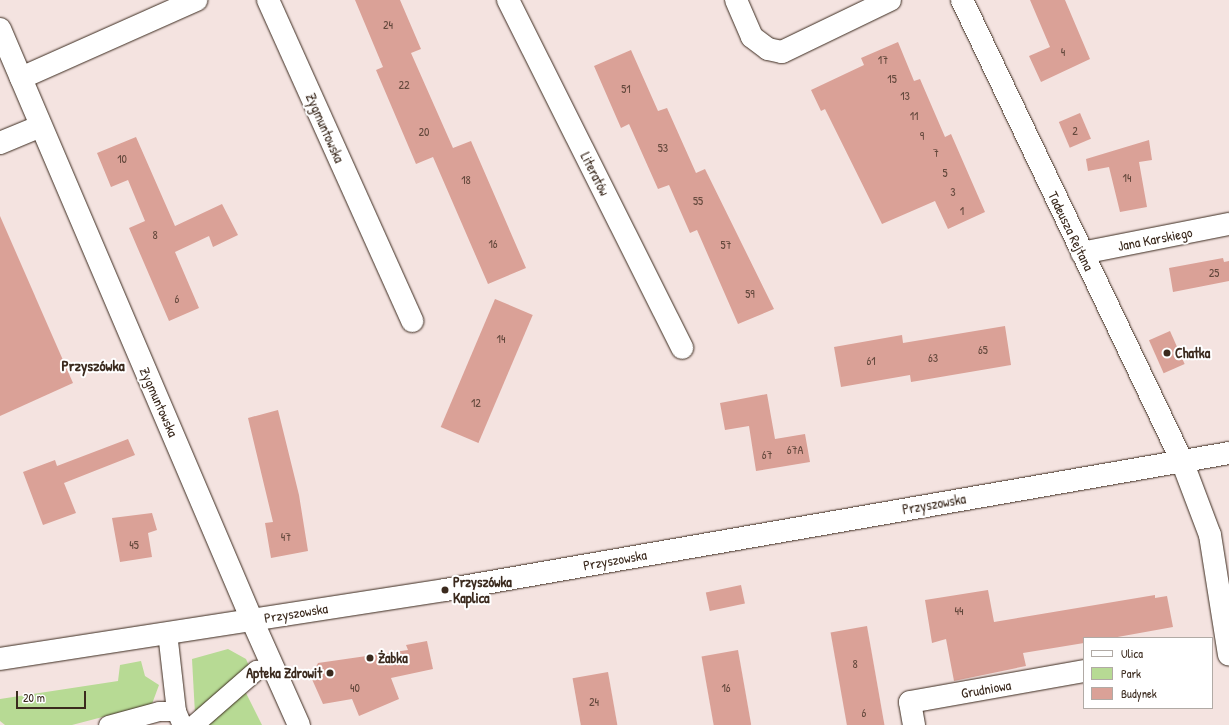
<!DOCTYPE html>
<meta charset="utf-8">
<style>
body{margin:0}
#map{position:relative;width:1229px;height:725px;overflow:hidden;background:#f4e3e0;font-family:"Patrick Hand",sans-serif}
div>[style]{position:absolute}
[style*='--x']{left:calc(var(--x)*1px);top:calc(var(--y)*1px);width:calc(var(--w)*1px);rotate:calc(var(--a)*1deg)}
.green>*{inset:0;background:#b7da94}
.building>*{inset:0;background:#daa197;transform-origin:0 0}
.roads{filter:drop-shadow(0 0 1px #3b2a1e) drop-shadow(0 0 1px #3b2a1e)}
.pedestrian>*{height:19px;margin:-9.5px;padding:0 9.5px;transform-origin:9.5px;border-radius:9.5px;background:#fff}
.minor>*{height:22px;margin:-11px;padding:0 11px;transform-origin:11px;border-radius:11px;background:#fff}
.tertiary>*{height:22px;margin:-11px;padding:0 11px;transform-origin:11px;border-radius:11px;background:#fff}
.dots>*{width:11px;height:11px;translate:-50% -50%;box-sizing:border-box;border:2px solid #fff;border-radius:50%}
span{translate:-50% -50%;white-space:nowrap;text-align:center;line-height:1.15;-webkit-text-stroke:4px #fff;paint-order:stroke}
.number-label{font-size:12px;color:#63483c}
.number-label span{-webkit-text-stroke-width:0}
.street-label{font-size:14px;color:#3b2a1e}
.poi-label{font-size:14px;color:#3b2a1e;font-weight:700}
.left{translate:0 -50%;text-align:left}
.right{translate:-100% -50%;text-align:right}
.neighbourhood-label{font-size:15px;color:#3b2a1e;font-weight:700}
.legend{position:absolute;left:1083px;top:637px;width:130px;height:72px;box-sizing:border-box;background:#fff;border:1px solid #b1aaa5;margin:0;padding:5px 7px;list-style:none;font-size:12px;color:#3b2a1e}
.legend li{display:flex;align-items:center;gap:8px;height:20px}
.legend b{width:20px;border:1px solid #b1aaa5}
.scale{position:absolute;left:16px;top:691px;width:70px;height:18px;box-sizing:border-box;border:2px solid #3b2a1e;border-top:0;padding-left:5px;font-size:12px;line-height:14px;white-space:nowrap;color:#3b2a1e;-webkit-text-stroke:3px #fff;paint-order:stroke}
</style>
<div id="map">
<div class="green">
<i style="clip-path:polygon(228px 649px,246px 659px,249px 666px,195px 714px,192px 659px)"></i>
<i style="clip-path:polygon(141px 661px,145px 676px,159px 685px,152px 704px,72px 725px,5px 725px,0 721px,0 699px,118px 681px,120px 665px)"></i>
<i style="clip-path:polygon(244px 689px,262px 725px,202px 725px)"></i>
</div>
<div class="building">
<i style="clip-path:polygon(355px 0,400px 0,421px 49px,411px 53px,453px 148px,471px 141px,526px 268px,488px 284px,433px 157px,416px 164px,376px 70px,383px 67px)"></i>
<i style="clip-path:polygon(1030px 0,1065px 0,1090px 59px,1041px 82px,1029px 56px,1050px 47px)"></i>
<i style="clip-path:polygon(898px 42px,914px 81px,920px 79px,945px 137px,951px 134px,985px 212px,948px 229px,935px 201px,882px 224px,825px 109px,821px 111px,811px 90px,864px 65px,861px 58px)"></i>
<i style="clip-path:polygon(631px 50px,658px 111px,667px 108px,696px 173px,705px 169px,774px 309px,738px 324px,697px 230px,690px 233px,669px 185px,658px 189px,629px 124px,621px 128px,594px 66px)"></i>
<i style="left:1080px;top:113px;width:28px;height:23px;rotate:67deg"></i>
<i style="clip-path:polygon(136px 137px,175px 226px,222px 204px,238px 235px,213px 247px,209px 236px,175px 252px,199px 308px,169px 321px,129px 228px,145px 221px,128px 180px,111px 187px,97px 153px)"></i>
<i style="clip-path:polygon(1149px 140px,1152px 160px,1139px 162px,1147px 207px,1120px 212px,1109px 167px,1088px 171px,1086px 159px)"></i>
<i style="clip-path:polygon(0 216px,73px 383px,0 416px)"></i>
<i style="clip-path:polygon(1223px 258px,1224px 262px,1229px 261px,1229px 281px,1173px 292px,1169px 268px)"></i>
<i style="left:495px;top:299px;width:41px;height:139px;rotate:23deg"></i>
<i style="clip-path:polygon(1005px 326px,1011px 365px,911px 382px,910px 375px,841px 387px,834px 347px,902px 335px,903px 343px)"></i>
<i style="left:1170px;top:331px;width:36px;height:23px;rotate:66deg"></i>
<i style="clip-path:polygon(767px 394px,775px 439px,805px 434px,810px 462px,756px 471px,749px 426px,725px 430px,720px 403px)"></i>
<i style="clip-path:polygon(278px 410px,299px 495px,308px 551px,271px 558px,265px 523px,273px 522px,248px 418px)"></i>
<i style="clip-path:polygon(128px 439px,135px 455px,64px 483px,76px 513px,43px 525px,23px 472px,55px 460px,57px 466px)"></i>
<i style="clip-path:polygon(152px 513px,157px 530px,148px 533px,152px 557px,120px 562px,112px 518px)"></i>
<i style="left:741px;top:585px;width:19px;height:36px;rotate:78deg"></i>
<i style="clip-path:polygon(988px 590px,994px 622px,1155px 595px,1155px 598px,1167px 596px,1173px 627px,1112px 638px,1084px 638px,1084px 643px,1023px 653px,1026px 666px,954px 681px,946px 639px,932px 643px,925px 600px)"></i>
<i style="left:867px;top:626px;width:101px;height:37px;rotate:80deg"></i>
<i style="clip-path:polygon(427px 641px,433px 669px,391px 678px,399px 699px,359px 716px,352px 699px,323px 704px,311px 677px,318px 663px,408px 650px,406px 645px)"></i>
<i style="left:738px;top:650px;width:76px;height:37px;rotate:80deg"></i>
<i style="left:608px;top:672px;width:54px;height:36px;rotate:80deg"></i>
</div>
<div class="roads">
<div class="pedestrian">
<i style="--x:167;--y:632;--w:80;--a:83.5"></i>
<i style="--x:108;--y:725;--w:53;--a:-15.4"></i>
<i style="--x:159;--y:711;--w:17;--a:0"></i>
<i style="--x:176;--y:711;--w:15;--a:67"></i>
<i style="--x:193;--y:725;--w:84;--a:-41.1"></i>
</div>
<div class="minor">
<i style="--x:268;--y:0;--w:352;--a:65.8"></i>
<i style="--x:508;--y:0;--w:389;--a:63.4"></i>
<i style="--x:736;--y:0;--w:40;--a:66.6"></i>
<i style="--x:752;--y:37;--w:20;--a:37"></i>
<i style="--x:768;--y:49;--w:14;--a:12"></i>
<i style="--x:782;--y:52;--w:120;--a:-25.7"></i>
<i style="--x:962;--y:0;--w:511;--a:64.49"></i>
<i style="--x:1182;--y:461;--w:79;--a:69.3"></i>
<i style="--x:1210;--y:535;--w:121;--a:81"></i>
<i style="--x:21;--y:78;--w:192;--a:-24"></i>
<i style="--x:0;--y:143;--w:44;--a:-22.5"></i>
<i style="--x:1082;--y:253;--w:150;--a:-11.2"></i>
<i style="--x:252;--y:620;--w:115;--a:65.9"></i>
<i style="--x:914;--y:725;--w:23;--a:-100"></i>
<i style="--x:910;--y:702;--w:177;--a:-10.1"></i>
</div>
<div class="tertiary">
<i style="--x:0;--y:29;--w:642;--a:66.91"></i>
<i style="--x:0;--y:659;--w:450;--a:-8.8"></i>
<i style="--x:445;--y:590;--w:796;--a:-9.91"></i>
</div>
</div>
<div class="dots">
<i style="left:1167px;top:353px;background:#3b2a1e"></i>
<i style="left:445px;top:590px;background:#3b2a1e"></i>
<i style="left:370px;top:658px;background:#3b2a1e"></i>
<i style="left:330px;top:673px;background:#3b2a1e"></i>
</div>
<div class="number-label">
<span style="left:388px;top:25px">24</span>
<span style="left:1063px;top:52px">4</span>
<span style="left:883px;top:60px">17</span>
<span style="left:892px;top:79px">15</span>
<span style="left:404px;top:85px">22</span>
<span style="left:626px;top:89px">51</span>
<span style="left:905px;top:96px">13</span>
<span style="left:914px;top:116px">11</span>
<span style="left:1075px;top:131px">2</span>
<span style="left:424px;top:132px">20</span>
<span style="left:922px;top:136px">9</span>
<span style="left:663px;top:148px">53</span>
<span style="left:936px;top:153px">7</span>
<span style="left:122px;top:159px">10</span>
<span style="left:945px;top:173px">5</span>
<span style="left:1127px;top:178px">14</span>
<span style="left:466px;top:180px">18</span>
<span style="left:953px;top:192px">3</span>
<span style="left:698px;top:201px">55</span>
<span style="left:962px;top:211px">1</span>
<span style="left:155px;top:235px">8</span>
<span style="left:493px;top:244px">16</span>
<span style="left:726px;top:245px">57</span>
<span style="left:1214px;top:273px">25</span>
<span style="left:750px;top:294px">59</span>
<span style="left:177px;top:299px">6</span>
<span style="left:501px;top:339px">14</span>
<span style="left:983px;top:350px">65</span>
<span style="left:933px;top:358px">63</span>
<span style="left:871px;top:361px">61</span>
<span style="left:476px;top:403px">12</span>
<span style="left:795px;top:450px">67A</span>
<span style="left:767px;top:455px">67</span>
<span style="left:286px;top:537px">47</span>
<span style="left:134px;top:545px">45</span>
<span style="left:959px;top:611px">44</span>
<span style="left:855px;top:664px">8</span>
<span style="left:355px;top:688px">40</span>
<span style="left:726px;top:688px">16</span>
<span style="left:594px;top:702px">24</span>
<span style="left:864px;top:713px">6</span>
</div>
<div class="street-label">
<span style="left:325px;top:128px;rotate:66deg">Zygmuntowska</span>
<span style="left:595px;top:174px;rotate:63deg">Literatów</span>
<span style="left:1071px;top:231px;rotate:64deg">Tadeusza Rejtana</span>
<span style="left:1155px;top:239px;rotate:-11deg">Jana Karskiego</span>
<span style="left:159px;top:402px;rotate:66deg">Zygmuntowska</span>
<span style="left:934px;top:504px;rotate:-10deg">Przyszowska</span>
<span style="left:615px;top:560px;rotate:-10deg">Przyszowska</span>
<span style="left:296px;top:613px;rotate:-9deg">Przyszowska</span>
<span style="left:986px;top:689px;rotate:-10deg">Grudniowa</span>
</div>
<div class="poi-label">
<span class="left" style="left:1175px;top:353px">Chatka</span>
<span class="left" style="left:453px;top:590px">Przyszówka<br>Kaplica</span>
<span class="left" style="left:378px;top:658px">Żabka</span>
<span class="right" style="left:322px;top:673px">Apteka Zdrowit</span>
</div>
<div class="neighbourhood-label">
<span style="left:93px;top:366px">Przyszówka</span>
</div>
<ul class="legend">
<li><b style="height:5px;background:#fff"></b>Ulica</li>
<li><b style="height:11px;background:#b7da94"></b>Park</li>
<li><b style="height:11px;background:#daa197"></b>Budynek</li>
</ul>
<div class="scale">20 m</div>
</div>
